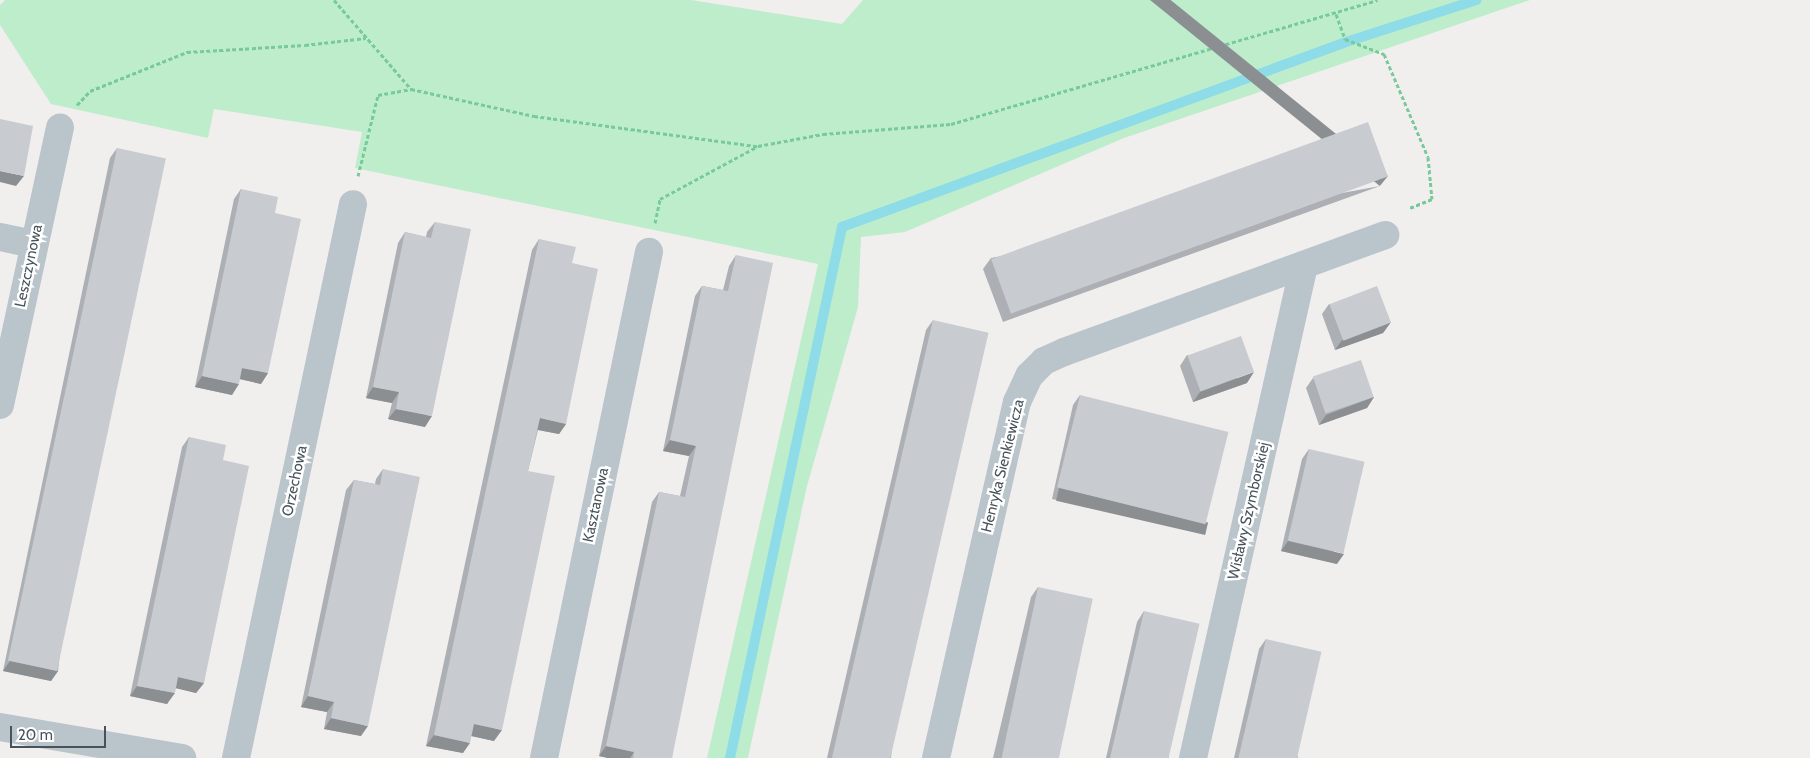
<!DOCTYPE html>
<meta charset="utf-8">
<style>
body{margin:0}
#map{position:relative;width:1810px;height:758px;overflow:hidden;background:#f1eeee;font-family:Cabin,sans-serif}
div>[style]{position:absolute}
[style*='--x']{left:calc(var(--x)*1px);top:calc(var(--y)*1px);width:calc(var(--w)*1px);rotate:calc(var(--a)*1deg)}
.green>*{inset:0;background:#beedcc}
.stream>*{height:10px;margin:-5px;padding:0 5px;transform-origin:5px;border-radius:5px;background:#8ddce8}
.path>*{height:3px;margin-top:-1.5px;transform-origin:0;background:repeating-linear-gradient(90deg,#78c99b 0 4px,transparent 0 6.5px)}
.minor>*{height:28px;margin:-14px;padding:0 14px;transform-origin:14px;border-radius:14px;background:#bac4cb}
.wall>*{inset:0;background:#acafb4}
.shaded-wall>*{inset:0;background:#8c8f92;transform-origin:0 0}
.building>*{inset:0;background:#c8ccd1;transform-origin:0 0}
span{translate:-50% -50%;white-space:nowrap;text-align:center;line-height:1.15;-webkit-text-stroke:5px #fff;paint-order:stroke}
.street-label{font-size:15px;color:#47535b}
.scale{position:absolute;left:10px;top:726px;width:96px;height:22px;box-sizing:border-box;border:2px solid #47535b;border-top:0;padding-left:6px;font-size:15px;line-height:18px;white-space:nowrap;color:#47535b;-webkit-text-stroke:4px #fff;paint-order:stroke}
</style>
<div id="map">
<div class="green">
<i style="clip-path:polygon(5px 0,691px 0,842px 24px,863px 0,1530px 0,1124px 138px,905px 232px,861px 237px,858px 307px,807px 486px,748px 758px,707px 758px,818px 264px,355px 168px,362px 132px,214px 109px,208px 138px,51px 104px,0 25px,0 5px)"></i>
</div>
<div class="stream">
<i style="--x:730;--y:758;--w:543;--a:-78.09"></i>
<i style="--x:842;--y:227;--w:540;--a:-20.15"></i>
<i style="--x:1349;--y:41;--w:134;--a:-17.8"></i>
</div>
<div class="path">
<i style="--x:334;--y:0;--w:118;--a:49.1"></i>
<i style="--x:1336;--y:14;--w:27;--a:70"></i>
<i style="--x:1345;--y:39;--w:42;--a:21"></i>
<i style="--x:1384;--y:54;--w:112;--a:66.9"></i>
<i style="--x:1428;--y:157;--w:42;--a:84.6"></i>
<i style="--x:1432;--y:199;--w:24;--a:158"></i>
<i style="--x:77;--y:105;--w:19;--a:-47"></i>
<i style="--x:90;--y:91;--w:105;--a:-21.9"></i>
<i style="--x:187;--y:52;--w:118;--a:-3.4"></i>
<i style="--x:305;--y:45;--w:61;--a:-6.5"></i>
<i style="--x:358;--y:176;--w:83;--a:-76.1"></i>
<i style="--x:378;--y:95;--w:34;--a:-10"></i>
<i style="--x:411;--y:89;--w:126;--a:12.4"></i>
<i style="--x:534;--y:116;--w:225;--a:7.7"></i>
<i style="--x:655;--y:223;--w:25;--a:-78"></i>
<i style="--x:660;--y:199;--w:111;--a:-28.4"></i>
<i style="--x:758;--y:146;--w:66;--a:-10.5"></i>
<i style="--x:823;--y:134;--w:128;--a:-4.5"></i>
<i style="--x:951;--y:124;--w:444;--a:-16.2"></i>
</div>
<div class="minor">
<i style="--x:0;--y:237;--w:34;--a:12"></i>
<i style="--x:0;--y:405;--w:284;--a:-77.8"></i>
<i style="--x:0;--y:727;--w:185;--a:9.7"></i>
<i style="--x:236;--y:758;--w:566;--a:-78.07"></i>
<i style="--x:544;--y:758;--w:517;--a:-78.28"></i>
<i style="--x:936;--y:758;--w:365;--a:-77.2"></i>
<i style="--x:1017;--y:402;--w:29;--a:-65"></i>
<i style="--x:1029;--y:376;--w:21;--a:-45"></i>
<i style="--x:1044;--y:361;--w:22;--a:-24"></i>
<i style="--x:1064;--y:352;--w:342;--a:-20"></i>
<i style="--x:1193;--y:758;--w:505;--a:-77.31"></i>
</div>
<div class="wall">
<i style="clip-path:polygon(117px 148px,58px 671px,51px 681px,3px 671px,110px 158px)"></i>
<i style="clip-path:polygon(1380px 186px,1003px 322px,983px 269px,991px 258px)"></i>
<i style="clip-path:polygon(241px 189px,275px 213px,268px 373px,261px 384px,240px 379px,232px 395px,195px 387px,234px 199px)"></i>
<i style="clip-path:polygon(435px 222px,425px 427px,388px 419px,392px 403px,366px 398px,398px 243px,405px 232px,426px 237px,427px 232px)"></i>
<i style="clip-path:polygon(539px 239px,572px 263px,566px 424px,559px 434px,538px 430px,528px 471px,494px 741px,471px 736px,463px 753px,426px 746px,532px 250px)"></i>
<i style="clip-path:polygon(736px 255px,672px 758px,608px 758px,599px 756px,652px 502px,659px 492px,680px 496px,689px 456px,663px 451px,695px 296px,702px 286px,723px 290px,729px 266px)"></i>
<i style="clip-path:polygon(1329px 304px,1391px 322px,1383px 333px,1335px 350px,1322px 314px)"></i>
<i style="clip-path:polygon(933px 320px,891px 758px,827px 758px,926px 330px)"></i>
<i style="clip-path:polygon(1187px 355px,1247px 383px,1193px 402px,1180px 366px)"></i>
<i style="clip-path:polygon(1313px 378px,1374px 397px,1367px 408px,1319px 425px,1306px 388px)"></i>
<i style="clip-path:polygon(1080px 395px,1201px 533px,1052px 499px,1073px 405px)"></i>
<i style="clip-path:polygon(189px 437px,223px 460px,204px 683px,196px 693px,176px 688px,167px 704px,130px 696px,182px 447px)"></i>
<i style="clip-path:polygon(1309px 449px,1337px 564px,1281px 551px,1302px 459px)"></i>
<i style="clip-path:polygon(383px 469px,361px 736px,324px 729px,327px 712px,301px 707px,346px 490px,354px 480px,375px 484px,376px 479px)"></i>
<i style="clip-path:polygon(1038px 587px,1057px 758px,993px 758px,1031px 597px)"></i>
<i style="clip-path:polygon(1144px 611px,1169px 758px,1106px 758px,1137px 622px)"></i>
<i style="clip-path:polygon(1266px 639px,1298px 758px,1234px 758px,1259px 649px)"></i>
</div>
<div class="shaded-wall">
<i style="clip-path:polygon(0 171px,24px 176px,16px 186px,0 182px)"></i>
<i style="left:1388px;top:176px;width:13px;height:402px;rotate:129deg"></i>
<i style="clip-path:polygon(1391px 322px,1383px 333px,1335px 350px,1342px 340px)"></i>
<i style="clip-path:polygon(242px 368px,268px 373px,261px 384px,235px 378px)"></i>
<i style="clip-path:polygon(1254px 372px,1247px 383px,1193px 402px,1200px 392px)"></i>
<i style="clip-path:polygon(202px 376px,239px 384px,232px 395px,195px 387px)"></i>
<i style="clip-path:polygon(373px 387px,399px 392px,392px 403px,366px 398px)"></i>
<i style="clip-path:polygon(1374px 397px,1367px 408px,1319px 425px,1326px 415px)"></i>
<i style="clip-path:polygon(396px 409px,432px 416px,425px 427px,388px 419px)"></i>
<i style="clip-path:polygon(540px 418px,566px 424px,559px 434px,533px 429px)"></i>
<i style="clip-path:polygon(670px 440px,696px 446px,689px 456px,663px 451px)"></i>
<i style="left:1059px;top:488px;width:153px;height:13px;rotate:13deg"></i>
<i style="clip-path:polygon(1288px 541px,1344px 554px,1337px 564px,1281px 551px)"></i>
<i style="clip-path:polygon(10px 661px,58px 671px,51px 681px,3px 671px)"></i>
<i style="clip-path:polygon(178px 677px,204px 683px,196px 693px,171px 687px)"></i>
<i style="clip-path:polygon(137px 686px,175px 693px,167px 704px,130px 696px)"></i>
<i style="clip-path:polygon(308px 696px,334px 702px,327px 712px,301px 707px)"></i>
<i style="clip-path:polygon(331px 718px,368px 726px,361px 736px,324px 729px)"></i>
<i style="clip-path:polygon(474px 724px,502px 730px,494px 741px,467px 735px)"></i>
<i style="clip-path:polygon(434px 735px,470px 743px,463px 753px,426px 746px)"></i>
<i style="clip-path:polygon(606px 746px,634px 752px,630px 758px,608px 758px,599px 756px)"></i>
</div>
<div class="building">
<i style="clip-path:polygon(0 119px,33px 126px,24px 176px,0 171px)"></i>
<i style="left:1368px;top:122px;width:58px;height:401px;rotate:70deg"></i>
<i style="left:117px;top:148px;width:50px;height:524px;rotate:12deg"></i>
<i style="clip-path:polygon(241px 189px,278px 197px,275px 213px,301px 219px,268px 373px,242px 368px,239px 384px,202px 376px)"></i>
<i style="clip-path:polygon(435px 222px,471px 229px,432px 416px,396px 409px,399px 392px,373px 387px,405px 232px,431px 238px)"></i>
<i style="clip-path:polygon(539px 239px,576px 247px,572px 263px,598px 269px,566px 424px,540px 418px,528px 471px,555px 476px,502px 730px,474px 724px,470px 743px,434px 735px)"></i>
<i style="clip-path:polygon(736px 255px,773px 263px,672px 758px,633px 758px,634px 752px,606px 746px,659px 492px,685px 497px,696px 446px,670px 440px,702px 286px,728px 291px)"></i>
<i style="left:1377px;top:286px;width:39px;height:51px;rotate:69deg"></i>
<i style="left:933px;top:320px;width:57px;height:449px;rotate:13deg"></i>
<i style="left:1241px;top:336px;width:38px;height:57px;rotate:70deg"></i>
<i style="left:1361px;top:360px;width:39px;height:51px;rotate:71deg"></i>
<i style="left:1080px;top:395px;width:153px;height:95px;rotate:14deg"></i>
<i style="clip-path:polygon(189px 437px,226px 445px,223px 460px,249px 466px,204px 683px,178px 677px,175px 693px,137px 686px)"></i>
<i style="left:1309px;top:449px;width:57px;height:94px;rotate:13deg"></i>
<i style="clip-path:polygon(383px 469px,420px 477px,368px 726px,331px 718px,334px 702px,308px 696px,354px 480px,380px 485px)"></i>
<i style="left:1038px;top:587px;width:56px;height:176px;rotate:12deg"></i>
<i style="left:1144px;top:611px;width:57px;height:151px;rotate:13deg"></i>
<i style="left:1266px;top:639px;width:57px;height:122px;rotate:13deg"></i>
</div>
<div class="street-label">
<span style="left:29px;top:266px;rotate:-78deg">Leszczynowa</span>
<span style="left:1003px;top:466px;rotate:-76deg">Henryka Sienkiewicza</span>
<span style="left:295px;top:481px;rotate:-78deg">Orzechowa</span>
<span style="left:596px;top:505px;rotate:-78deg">Kasztanowa</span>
<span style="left:1249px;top:511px;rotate:-77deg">Wisławy Szymborskiej</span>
</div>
<div class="scale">20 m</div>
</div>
